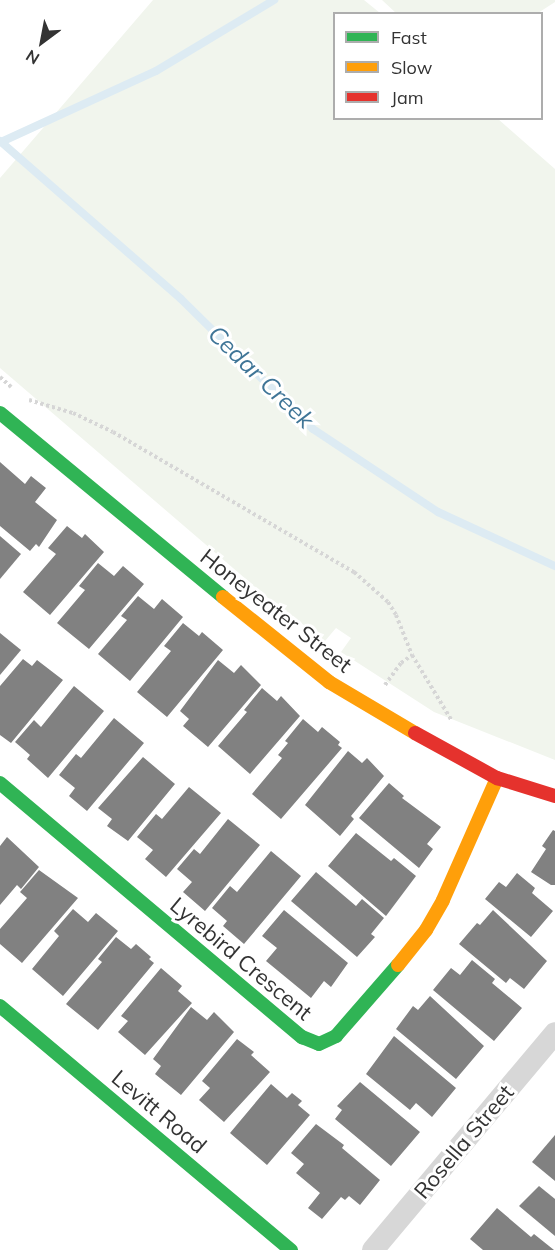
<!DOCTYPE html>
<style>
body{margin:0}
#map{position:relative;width:555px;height:1250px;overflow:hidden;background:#fff;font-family:Mulish,sans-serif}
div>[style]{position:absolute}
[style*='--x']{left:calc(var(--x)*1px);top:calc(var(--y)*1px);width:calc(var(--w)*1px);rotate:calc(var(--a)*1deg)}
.green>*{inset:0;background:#f1f5ed}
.stream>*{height:8px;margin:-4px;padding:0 4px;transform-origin:4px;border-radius:4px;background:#ddebf3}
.building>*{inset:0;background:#818181}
.path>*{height:4px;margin-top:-2px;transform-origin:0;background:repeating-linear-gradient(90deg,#d6d6d6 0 3px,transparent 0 6px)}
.street>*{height:22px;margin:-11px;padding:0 11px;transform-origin:11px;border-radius:11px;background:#d7d7d7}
.fast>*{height:14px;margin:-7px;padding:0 7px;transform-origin:7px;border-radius:7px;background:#30b455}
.slow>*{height:14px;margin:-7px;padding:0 7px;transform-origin:7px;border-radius:7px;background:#ff9f0a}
.jam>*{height:14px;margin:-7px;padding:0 7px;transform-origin:7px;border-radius:7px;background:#e5322d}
span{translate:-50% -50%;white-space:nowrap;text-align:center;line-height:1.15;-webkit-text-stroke:6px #fff;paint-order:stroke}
.street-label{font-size:22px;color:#333}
.water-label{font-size:24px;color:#3f7597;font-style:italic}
.legend{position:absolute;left:333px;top:12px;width:210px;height:108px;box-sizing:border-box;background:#fff;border:2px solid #adadad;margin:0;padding:8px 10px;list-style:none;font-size:18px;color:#333}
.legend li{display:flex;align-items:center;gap:12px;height:30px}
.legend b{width:30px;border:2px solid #adadad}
.north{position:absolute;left:12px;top:12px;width:60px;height:60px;-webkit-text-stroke:4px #fff;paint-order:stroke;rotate:212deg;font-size:16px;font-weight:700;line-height:24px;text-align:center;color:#333}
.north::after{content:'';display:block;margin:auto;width:21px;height:27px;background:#333;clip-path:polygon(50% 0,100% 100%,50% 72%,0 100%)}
</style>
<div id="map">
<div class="green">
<i style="clip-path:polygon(153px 0,364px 0,380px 13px,334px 14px,334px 118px,498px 119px,555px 169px,555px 760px,434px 712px,341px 652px,351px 638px,336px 628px,325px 641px,268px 598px,0 368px,0 178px)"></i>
<i style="clip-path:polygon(382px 0,555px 0,555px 2px,538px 13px,397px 14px)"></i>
</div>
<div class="stream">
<i style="--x:0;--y:141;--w:240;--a:41.1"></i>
<i style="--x:181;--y:299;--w:185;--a:44.6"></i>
<i style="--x:313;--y:429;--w:150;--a:33.6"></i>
<i style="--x:438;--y:512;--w:129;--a:24.8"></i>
<i style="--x:1;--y:142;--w:170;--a:-24.6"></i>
<i style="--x:156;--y:71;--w:138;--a:-31"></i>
</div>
<div class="building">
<i style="clip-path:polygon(0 462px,25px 484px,31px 476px,46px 488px,35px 502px,57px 520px,39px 547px,36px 544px,30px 551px,0 526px)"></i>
<i style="clip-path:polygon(67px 526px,82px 538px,85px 534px,104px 552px,50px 615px,23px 592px,56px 554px,48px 548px)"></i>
<i style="clip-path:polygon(0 536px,21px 554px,0 579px)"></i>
<i style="clip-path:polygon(98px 563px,114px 576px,123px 566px,144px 584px,89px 649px,57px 623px,85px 590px,79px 586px)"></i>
<i style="clip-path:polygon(138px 596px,154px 609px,162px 599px,183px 617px,130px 681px,98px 654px,127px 620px,121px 616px)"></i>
<i style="clip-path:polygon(183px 623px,199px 636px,202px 632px,223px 650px,167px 717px,137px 692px,171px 651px,164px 646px)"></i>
<i style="clip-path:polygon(0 633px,21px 650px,0 675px)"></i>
<i style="clip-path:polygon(23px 659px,32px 666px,37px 660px,63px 680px,11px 743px,0 735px,0 686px)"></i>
<i style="clip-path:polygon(218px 660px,234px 673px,241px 665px,261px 685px,208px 747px,183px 726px,189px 719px,180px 711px)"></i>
<i style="clip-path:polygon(74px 686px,104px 711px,48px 778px,27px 759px,30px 755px,15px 742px,34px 720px,41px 727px)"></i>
<i style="clip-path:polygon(262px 688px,277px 701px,281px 696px,300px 716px,250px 774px,218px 746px,247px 712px,244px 710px)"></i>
<i style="clip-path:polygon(114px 718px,144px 743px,87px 811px,69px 796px,75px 788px,59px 775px,76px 754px,81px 758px)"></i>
<i style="clip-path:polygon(303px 719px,318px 732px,322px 727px,340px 742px,338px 745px,342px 748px,281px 819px,252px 794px,282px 758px,278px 755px,288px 743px,285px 741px)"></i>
<i style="clip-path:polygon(348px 751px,362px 763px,367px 758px,384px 776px,351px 816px,354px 819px,340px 836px,305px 805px)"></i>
<i style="clip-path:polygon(143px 757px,175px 784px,128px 841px,107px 826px,112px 819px,98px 808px)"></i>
<i style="clip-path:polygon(389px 783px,404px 796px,402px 798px,441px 827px,427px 844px,433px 849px,419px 868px,359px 818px)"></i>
<i style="clip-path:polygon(189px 787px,221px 813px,166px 877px,145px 859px,153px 850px,137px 837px,156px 814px,162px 819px)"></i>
<i style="clip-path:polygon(228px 819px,260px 845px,205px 911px,183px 892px,192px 882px,177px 869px,194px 849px,200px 854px)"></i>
<i style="clip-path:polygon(553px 830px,555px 831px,555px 885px,551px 885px,531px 872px,546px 849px,542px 846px)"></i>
<i style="clip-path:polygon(356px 833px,391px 861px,394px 858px,416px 876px,386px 916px,328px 866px)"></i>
<i style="clip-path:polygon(7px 837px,39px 867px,21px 889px,17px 885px,0 905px,0 846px)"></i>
<i style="clip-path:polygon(271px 851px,301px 876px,244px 944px,223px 926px,227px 921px,212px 908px,230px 886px,237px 892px)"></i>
<i style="clip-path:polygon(39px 870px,78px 898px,22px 963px,0 944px,0 929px,27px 898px,20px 892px)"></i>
<i style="clip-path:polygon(316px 872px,356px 906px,362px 899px,384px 918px,371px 934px,375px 937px,357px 957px,291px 901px)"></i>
<i style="clip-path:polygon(517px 873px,535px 888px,532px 893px,553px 911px,531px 937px,485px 899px,499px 882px,506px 887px)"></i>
<i style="clip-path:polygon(73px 909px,88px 922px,96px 913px,118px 931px,63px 996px,32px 969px,59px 936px,54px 931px)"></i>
<i style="clip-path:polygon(284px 910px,348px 963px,331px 987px,324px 981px,311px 998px,266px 961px,277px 948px,262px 936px)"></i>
<i style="clip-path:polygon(493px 910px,547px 961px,524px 989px,510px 978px,506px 983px,459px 944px,477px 923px,480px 925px)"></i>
<i style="clip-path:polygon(116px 937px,131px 949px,136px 944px,151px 957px,149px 959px,154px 963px,98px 1030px,66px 1004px,102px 962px,98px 959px)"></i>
<i style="clip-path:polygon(472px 960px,495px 979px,492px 983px,522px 1008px,494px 1041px,433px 990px,451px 968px,460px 975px)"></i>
<i style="clip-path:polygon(161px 968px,182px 986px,178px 991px,192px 1003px,145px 1055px,118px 1032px,128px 1021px,121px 1016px)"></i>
<i style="clip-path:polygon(430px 996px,484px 1046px,456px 1079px,396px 1029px,413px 1006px,418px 1010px)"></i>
<i style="clip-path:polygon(191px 1007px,207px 1020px,214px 1012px,234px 1032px,181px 1095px,155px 1074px,161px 1066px,153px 1059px)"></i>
<i style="clip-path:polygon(394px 1036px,456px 1088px,432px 1117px,416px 1103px,410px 1110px,366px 1074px)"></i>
<i style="clip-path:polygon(237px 1039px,254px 1052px,251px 1055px,270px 1072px,224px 1122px,199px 1100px,210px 1088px,202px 1081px)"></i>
<i style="clip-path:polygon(360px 1082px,420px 1132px,391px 1166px,335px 1119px,342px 1110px,337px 1106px)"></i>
<i style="clip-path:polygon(271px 1084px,287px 1098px,292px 1093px,302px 1101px,298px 1105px,310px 1115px,267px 1165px,230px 1133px)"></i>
<i style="clip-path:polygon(316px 1124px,344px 1145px,342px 1148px,380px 1180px,360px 1205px,349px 1196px,345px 1200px,341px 1197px,322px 1219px,308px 1208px,320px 1193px,296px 1173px,304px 1164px,291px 1153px)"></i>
<i style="clip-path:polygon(555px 1135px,555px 1181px,532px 1162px)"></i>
<i style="clip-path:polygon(539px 1186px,555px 1199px,555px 1236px,519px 1206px)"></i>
<i style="clip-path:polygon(497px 1208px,531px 1237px,534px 1234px,554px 1250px,483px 1250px,470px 1239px)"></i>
</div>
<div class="path">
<i style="--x:0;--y:377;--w:15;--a:42"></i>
<i style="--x:29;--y:400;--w:46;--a:16.5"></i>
<i style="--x:73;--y:413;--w:44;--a:25.4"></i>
<i style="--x:113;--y:432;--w:279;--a:30.2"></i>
<i style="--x:354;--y:572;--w:45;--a:41.4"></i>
<i style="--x:388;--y:602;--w:15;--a:58"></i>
<i style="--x:396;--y:615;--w:43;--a:68.2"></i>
<i style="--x:412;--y:655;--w:77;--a:58.8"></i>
<i style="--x:385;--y:685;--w:27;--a:-54"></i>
<i style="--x:401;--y:663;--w:14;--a:-36"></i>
</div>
<div class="street">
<i style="--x:373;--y:1250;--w:283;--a:-50"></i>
</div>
<div class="fast">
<i style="--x:0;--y:413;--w:289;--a:39.5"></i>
<i style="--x:0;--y:783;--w:395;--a:40.1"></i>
<i style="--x:302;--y:1037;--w:18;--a:22"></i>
<i style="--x:319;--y:1044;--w:19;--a:-25"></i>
<i style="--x:336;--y:1036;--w:94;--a:-48.9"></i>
<i style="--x:0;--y:1006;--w:380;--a:40"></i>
</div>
<div class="slow">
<i style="--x:223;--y:597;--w:136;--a:38.7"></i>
<i style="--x:329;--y:682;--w:100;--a:30.7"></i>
<i style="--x:398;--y:965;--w:45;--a:-51.3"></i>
<i style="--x:426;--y:930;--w:34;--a:-60"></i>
<i style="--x:443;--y:900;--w:133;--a:-66.1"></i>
</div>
<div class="jam">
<i style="--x:415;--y:733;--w:94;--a:28.8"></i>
<i style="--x:497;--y:778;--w:61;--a:17.2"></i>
</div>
<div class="street-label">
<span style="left:276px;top:611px;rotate:38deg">Honeyeater Street</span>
<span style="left:241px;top:959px;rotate:40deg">Lyrebird Crescent</span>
<span style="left:159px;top:1112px;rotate:40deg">Levitt Road</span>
<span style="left:464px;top:1142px;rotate:-50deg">Rosella Street</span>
</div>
<div class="water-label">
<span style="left:261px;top:377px;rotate:44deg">Cedar Creek</span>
</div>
<ul class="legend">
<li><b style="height:8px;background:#30b455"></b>Fast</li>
<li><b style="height:8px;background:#ff9f0a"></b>Slow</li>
<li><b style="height:8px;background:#e5322d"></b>Jam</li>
</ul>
<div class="north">N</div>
</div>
